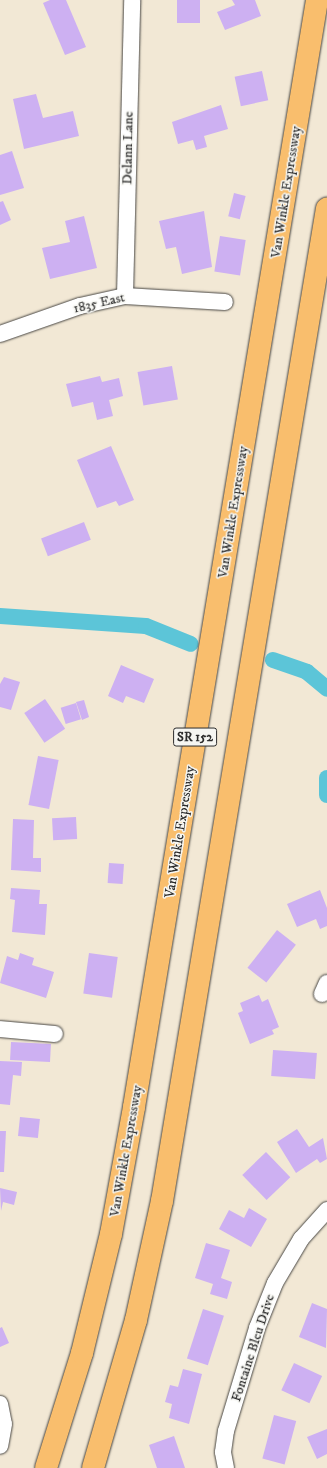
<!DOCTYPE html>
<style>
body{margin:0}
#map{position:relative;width:327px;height:1468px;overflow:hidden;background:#f2e8d5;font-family:"IM FELL DW Pica",serif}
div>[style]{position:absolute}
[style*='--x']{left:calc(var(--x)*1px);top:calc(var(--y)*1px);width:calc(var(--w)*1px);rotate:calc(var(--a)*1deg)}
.canal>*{height:16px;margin:-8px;padding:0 8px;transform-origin:8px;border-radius:8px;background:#5cc5d8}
.building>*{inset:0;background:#cdb0f2;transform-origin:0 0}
.roads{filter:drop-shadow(0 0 1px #494744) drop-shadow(0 0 1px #494744)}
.minor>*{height:16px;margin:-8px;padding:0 8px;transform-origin:8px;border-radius:8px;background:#fff}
.primary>*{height:22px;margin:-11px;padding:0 11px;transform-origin:11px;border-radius:11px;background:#f9be6d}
span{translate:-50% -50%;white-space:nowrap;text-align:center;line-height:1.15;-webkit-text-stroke:3px #f6f6f2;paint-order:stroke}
.shield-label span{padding:1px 3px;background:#f6f6f2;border:1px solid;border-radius:3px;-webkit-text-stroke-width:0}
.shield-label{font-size:13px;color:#2b2b2b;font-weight:700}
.street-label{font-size:14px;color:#2b2b2b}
</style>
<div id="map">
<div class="canal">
<i style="--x:0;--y:616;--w:146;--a:3.9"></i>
<i style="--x:146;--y:626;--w:48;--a:21.8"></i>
<i style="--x:273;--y:660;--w:36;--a:19"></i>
<i style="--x:307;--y:672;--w:26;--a:40"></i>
<i style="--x:327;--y:778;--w:17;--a:90"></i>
</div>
<div class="building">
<i style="clip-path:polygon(50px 0,66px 0,86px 47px,65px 55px,43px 3px)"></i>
<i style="left:177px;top:0;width:23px;height:23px"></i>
<i style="clip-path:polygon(232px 0,255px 0,261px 16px,225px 30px,217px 12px,235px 5px)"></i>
<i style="left:262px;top:71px;width:30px;height:28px;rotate:78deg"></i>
<i style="clip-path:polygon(36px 94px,43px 118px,73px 111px,79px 136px,24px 149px,13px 99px)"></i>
<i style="clip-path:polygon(221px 105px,228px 129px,204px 136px,207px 147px,196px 150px,193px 140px,178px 144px,172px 122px)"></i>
<i style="clip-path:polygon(12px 151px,24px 188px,0 195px,0 155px)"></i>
<i style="left:234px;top:193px;width:12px;height:24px;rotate:14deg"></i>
<i style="clip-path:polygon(3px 201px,11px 220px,0 225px,0 202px)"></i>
<i style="clip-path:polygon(204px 211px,212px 267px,182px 274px,176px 247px,166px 249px,159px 221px)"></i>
<i style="clip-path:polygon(84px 216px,97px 268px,50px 279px,42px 248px,70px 242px,65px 221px)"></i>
<i style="left:220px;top:236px;width:26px;height:36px;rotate:9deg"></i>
<i style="left:172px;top:366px;width:34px;height:35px;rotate:80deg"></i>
<i style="clip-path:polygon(100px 376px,102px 382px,119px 378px,123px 396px,109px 400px,113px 416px,97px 420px,93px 402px,72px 407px,66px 384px)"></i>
<i style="clip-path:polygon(111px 446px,134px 500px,119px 506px,116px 501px,97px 508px,77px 460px)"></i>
<i style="left:84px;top:522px;width:19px;height:46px;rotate:69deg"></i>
<i style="clip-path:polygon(121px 665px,154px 679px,144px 703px,126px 696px,123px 703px,108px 696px)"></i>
<i style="clip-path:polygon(4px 677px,20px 682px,11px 710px,0 707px,0 684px)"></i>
<i style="left:45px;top:699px;width:36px;height:25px;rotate:56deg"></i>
<i style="clip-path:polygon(84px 700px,89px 717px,82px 720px,76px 702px)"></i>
<i style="left:76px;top:703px;width:17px;height:16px;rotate:73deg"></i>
<i style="left:38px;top:756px;width:21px;height:50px;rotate:11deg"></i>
<i style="left:76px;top:817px;width:22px;height:24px;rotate:87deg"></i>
<i style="clip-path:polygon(13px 819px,34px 820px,33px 858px,41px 858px,41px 872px,11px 870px)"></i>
<i style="left:109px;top:863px;width:15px;height:20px;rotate:4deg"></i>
<i style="clip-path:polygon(11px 888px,40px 890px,39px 904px,47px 904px,45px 935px,12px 932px,15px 900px,10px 899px)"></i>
<i style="clip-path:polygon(320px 890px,327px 908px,327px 926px,320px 929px,316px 919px,297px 927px,287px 904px)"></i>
<i style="left:277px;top:930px;width:24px;height:48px;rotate:38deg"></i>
<i style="clip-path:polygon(20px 953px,34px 958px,32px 965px,54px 972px,46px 998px,0 983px,7px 956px,18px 960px)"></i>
<i style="left:89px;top:953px;width:29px;height:41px;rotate:8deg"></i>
<i style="clip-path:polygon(259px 995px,262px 1002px,268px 999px,279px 1027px,272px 1030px,274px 1034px,250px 1044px,238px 1013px,243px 1011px,240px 1003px)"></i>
<i style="left:11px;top:1042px;width:40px;height:18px;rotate:3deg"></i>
<i style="left:273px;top:1050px;width:44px;height:26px;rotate:4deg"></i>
<i style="clip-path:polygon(0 1061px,22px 1062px,21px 1076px,13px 1075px,10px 1105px,0 1104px)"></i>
<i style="left:20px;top:1117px;width:20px;height:19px;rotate:6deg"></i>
<i style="clip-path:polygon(297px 1129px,309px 1147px,323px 1138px,327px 1159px,320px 1163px,317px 1159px,296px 1173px,277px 1142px)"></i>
<i style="clip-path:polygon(0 1131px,6px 1131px,4px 1172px,0 1172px)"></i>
<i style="left:266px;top:1152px;width:35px;height:33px;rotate:46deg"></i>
<i style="clip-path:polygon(0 1188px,17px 1192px,14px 1205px,3px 1202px,1px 1211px)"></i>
<i style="clip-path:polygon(249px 1208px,267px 1219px,251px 1247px,219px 1229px,229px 1210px,244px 1218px)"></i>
<i style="clip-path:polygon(206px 1243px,230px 1250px,221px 1278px,232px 1282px,227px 1299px,210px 1294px,213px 1284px,195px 1278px)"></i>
<i style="clip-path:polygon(312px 1303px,327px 1309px,326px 1348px,299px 1337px)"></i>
<i style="left:203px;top:1309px;width:22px;height:52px;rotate:18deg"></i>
<i style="clip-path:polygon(2px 1327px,9px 1343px,0 1347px,0 1328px)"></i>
<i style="left:294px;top:1363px;width:31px;height:30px;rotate:25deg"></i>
<i style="clip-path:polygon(183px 1369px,202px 1374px,189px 1424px,169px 1418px,172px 1404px,165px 1402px,170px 1385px,178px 1387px)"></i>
<i style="left:274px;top:1415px;width:23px;height:45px;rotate:15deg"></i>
<i style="clip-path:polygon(327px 1429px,327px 1454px,317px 1459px,307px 1437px)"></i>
<i style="clip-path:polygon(174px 1436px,185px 1468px,157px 1468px,149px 1445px)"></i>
</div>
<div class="roads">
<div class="minor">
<i style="--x:125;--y:296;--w:296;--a:-88.6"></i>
<i style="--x:0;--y:334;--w:85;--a:-19.3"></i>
<i style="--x:80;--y:306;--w:46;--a:-12.5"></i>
<i style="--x:125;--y:296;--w:100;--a:3.4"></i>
<i style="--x:322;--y:994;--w:12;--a:-66"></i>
<i style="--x:0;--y:1029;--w:55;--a:5.2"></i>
<i style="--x:0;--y:1404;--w:20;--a:79"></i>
<i style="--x:4;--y:1424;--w:22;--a:100"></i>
<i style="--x:226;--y:1468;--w:16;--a:-101"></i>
<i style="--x:223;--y:1452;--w:21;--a:-82"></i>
<i style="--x:226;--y:1431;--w:108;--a:-73.2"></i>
<i style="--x:257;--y:1328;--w:48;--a:-68.2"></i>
<i style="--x:275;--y:1283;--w:51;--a:-59.4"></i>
<i style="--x:301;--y:1239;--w:39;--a:-48"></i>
</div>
<div class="primary">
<i style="--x:46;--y:1468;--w:121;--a:-72.6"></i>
<i style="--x:82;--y:1353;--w:122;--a:-76.3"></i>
<i style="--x:111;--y:1234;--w:129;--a:-79.7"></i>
<i style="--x:134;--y:1107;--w:1122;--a:-80.61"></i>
<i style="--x:93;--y:1468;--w:154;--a:-73.8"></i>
<i style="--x:136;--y:1320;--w:122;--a:-77.7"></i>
<i style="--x:162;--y:1201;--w:1006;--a:-80.56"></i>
</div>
</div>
<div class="shield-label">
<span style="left:195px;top:737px">SR 152</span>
</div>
<div class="street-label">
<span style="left:128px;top:148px;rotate:-89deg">Delann Lane</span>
<span style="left:286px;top:192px;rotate:-81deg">Van Winkle Expressway</span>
<span style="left:99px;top:303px;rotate:-13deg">1835 East</span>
<span style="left:233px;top:512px;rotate:-81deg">Van Winkle Expressway</span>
<span style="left:180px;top:832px;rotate:-81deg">Van Winkle Expressway</span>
<span style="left:126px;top:1151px;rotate:-80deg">Van Winkle Expressway</span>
<span style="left:253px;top:1348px;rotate:-72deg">Fontaine Bleu Drive</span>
</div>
</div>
